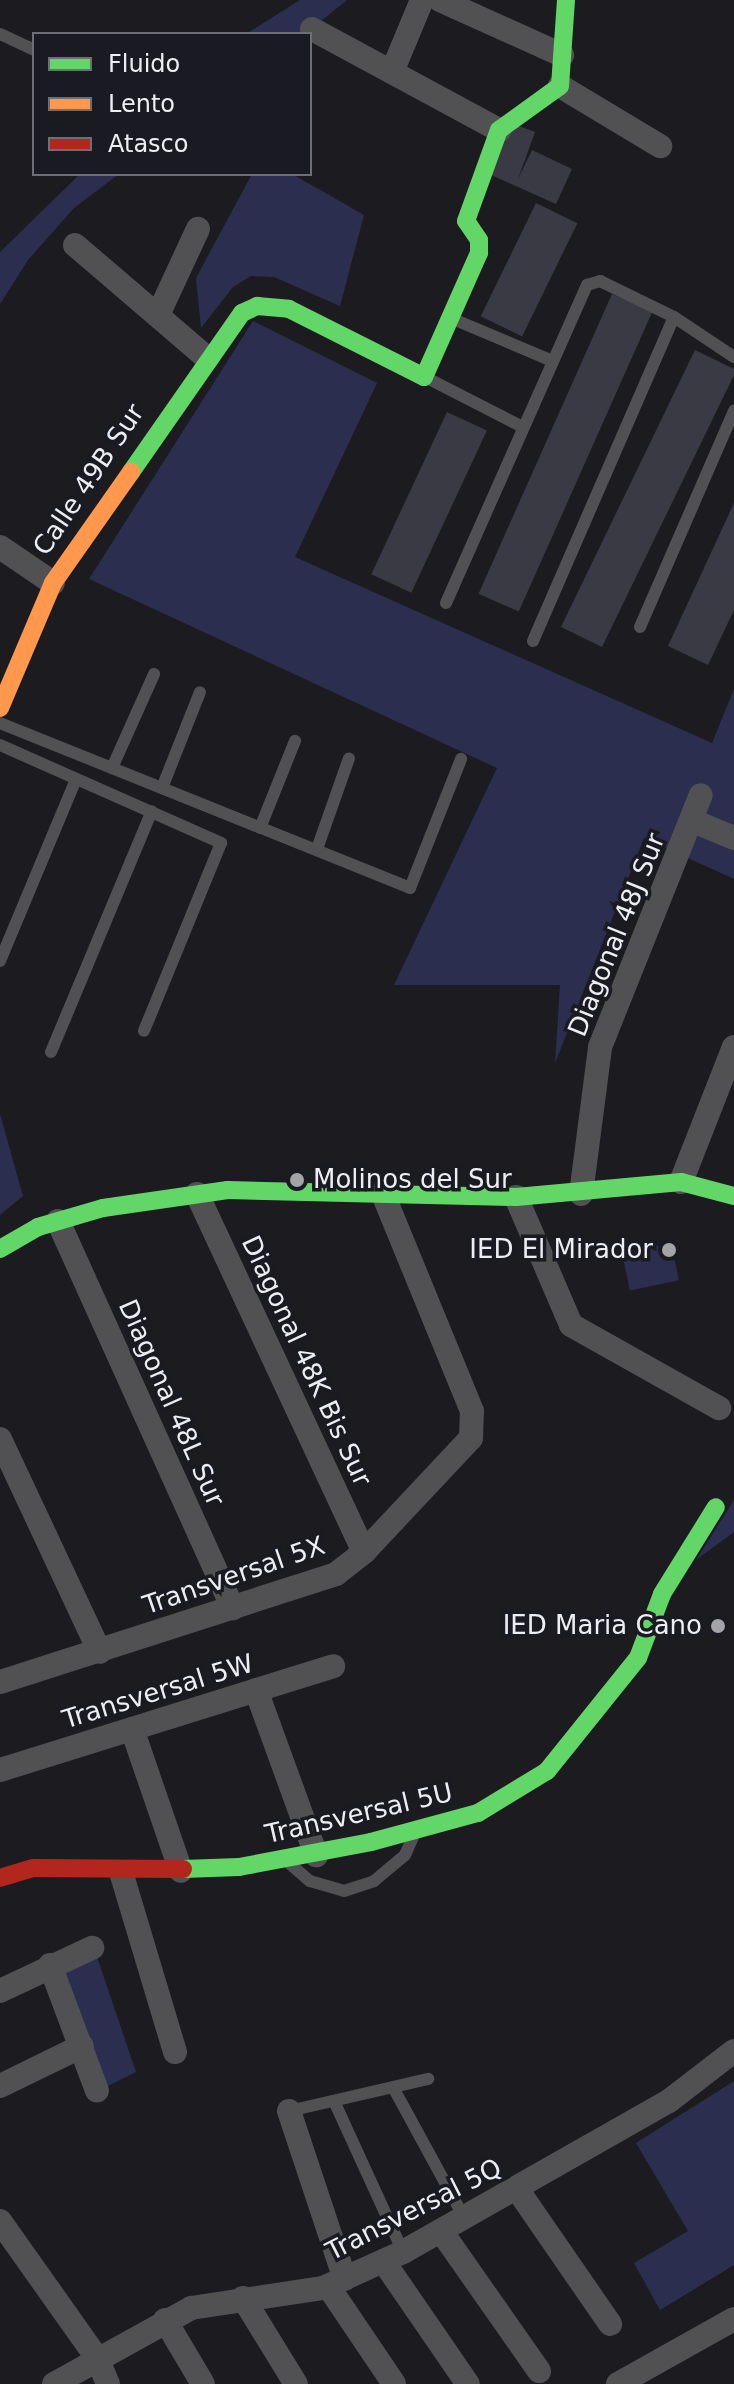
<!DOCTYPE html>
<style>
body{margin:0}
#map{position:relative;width:734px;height:2384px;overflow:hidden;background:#1c1c20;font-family:"DejaVu Sans",sans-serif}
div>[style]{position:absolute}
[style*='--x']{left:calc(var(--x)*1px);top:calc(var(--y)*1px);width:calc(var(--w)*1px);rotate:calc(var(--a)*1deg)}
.green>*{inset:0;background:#2b2e4f;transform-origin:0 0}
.building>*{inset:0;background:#393a44;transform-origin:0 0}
.lane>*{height:12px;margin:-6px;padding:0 6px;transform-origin:6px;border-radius:6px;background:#515153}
.street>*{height:24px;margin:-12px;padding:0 12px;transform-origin:12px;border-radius:12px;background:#515153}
.fast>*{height:18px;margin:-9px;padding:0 9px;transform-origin:9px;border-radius:9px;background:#63d668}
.slow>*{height:18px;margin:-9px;padding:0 9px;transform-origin:9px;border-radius:9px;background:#ff974d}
.jam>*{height:18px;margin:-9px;padding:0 9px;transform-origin:9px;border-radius:9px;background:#b3261e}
.dots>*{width:22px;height:22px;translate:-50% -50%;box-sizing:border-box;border:4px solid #1a1b22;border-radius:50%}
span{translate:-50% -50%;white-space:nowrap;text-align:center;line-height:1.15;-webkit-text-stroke:7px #1a1b22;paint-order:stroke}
.street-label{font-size:26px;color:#edeef2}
.poi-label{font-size:26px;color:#edeef2}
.left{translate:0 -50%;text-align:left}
.right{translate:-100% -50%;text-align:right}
.legend{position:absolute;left:32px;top:32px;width:280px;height:144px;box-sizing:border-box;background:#1a1b22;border:2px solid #6e6f75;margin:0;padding:10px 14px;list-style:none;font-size:24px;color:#edeef2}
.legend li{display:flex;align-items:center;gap:16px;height:40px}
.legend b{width:40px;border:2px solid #6e6f75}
</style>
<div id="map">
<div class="green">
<i style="clip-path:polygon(300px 0,347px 0,305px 34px,246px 34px)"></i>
<i style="clip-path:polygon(80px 174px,119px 174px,74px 208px,28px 260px,0 304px,0 252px)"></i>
<i style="clip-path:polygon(252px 174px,292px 174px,364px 215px,340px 306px,274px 277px,251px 276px,233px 287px,201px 328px,196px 278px)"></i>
<i style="clip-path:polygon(253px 321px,377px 383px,295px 557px,712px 743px,734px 689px,734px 879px,644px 838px,555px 1063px,560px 985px,394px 985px,497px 768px,89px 579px)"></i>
<i style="clip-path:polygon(0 1114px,23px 1196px,0 1215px)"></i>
<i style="left:671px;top:1243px;width:38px;height:50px;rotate:78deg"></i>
<i style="clip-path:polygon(734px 1500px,734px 1532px,696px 1560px)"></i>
<i style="clip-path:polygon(97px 1957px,136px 2072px,104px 2088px,61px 1974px)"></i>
<i style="clip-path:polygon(734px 2081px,734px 2265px,660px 2310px,634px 2263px,688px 2231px,636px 2143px)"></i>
</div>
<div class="building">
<i style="clip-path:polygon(511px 123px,535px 132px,518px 179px,532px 150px,572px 169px,556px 204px,491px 175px)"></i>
<i style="left:536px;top:203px;width:46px;height:126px;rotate:26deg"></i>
<i style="left:612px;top:294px;width:44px;height:328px;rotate:24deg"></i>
<i style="clip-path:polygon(695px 350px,734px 369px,734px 375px,602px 647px,561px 627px)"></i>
<i style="left:447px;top:412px;width:44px;height:179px;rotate:25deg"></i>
<i style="clip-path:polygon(734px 503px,734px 610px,708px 665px,668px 646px)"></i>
</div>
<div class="lane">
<i style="--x:0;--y:34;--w:38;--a:25"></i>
<i style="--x:453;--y:319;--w:105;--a:22.9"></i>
<i style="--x:427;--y:378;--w:106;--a:27.1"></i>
<i style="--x:446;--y:603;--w:348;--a:-66.1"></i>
<i style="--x:587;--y:285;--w:14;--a:-17"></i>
<i style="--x:600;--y:281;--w:82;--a:25.9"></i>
<i style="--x:674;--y:317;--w:72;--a:33.7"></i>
<i style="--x:640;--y:627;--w:236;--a:-66.5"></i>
<i style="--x:533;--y:641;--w:353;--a:-66.5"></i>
<i style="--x:0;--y:723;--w:442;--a:21.9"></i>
<i style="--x:410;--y:888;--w:139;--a:-68.4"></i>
<i style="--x:0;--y:745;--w:242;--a:23.9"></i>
<i style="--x:221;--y:843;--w:203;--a:112.3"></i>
<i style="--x:112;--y:768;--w:103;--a:-65.9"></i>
<i style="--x:162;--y:788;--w:103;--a:-68.4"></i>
<i style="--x:260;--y:828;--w:94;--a:-68.1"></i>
<i style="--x:317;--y:849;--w:96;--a:-70.6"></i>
<i style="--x:0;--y:961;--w:197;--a:-67.3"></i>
<i style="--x:51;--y:1052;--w:261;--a:-67.3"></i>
<i style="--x:289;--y:1863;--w:28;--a:41"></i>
<i style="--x:310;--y:1881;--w:35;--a:16"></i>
<i style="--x:344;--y:1891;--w:32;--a:-18"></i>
<i style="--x:374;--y:1881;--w:40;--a:-40"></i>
<i style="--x:405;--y:1855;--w:22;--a:-66"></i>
<i style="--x:394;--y:2089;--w:148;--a:61.4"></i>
<i style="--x:334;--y:2101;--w:166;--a:65.4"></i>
<i style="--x:289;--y:2111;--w:143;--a:-13"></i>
</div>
<div class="street">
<i style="--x:440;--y:0;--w:134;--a:24.3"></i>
<i style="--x:312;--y:29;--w:213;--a:28.4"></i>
<i style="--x:392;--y:72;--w:78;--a:-67.4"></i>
<i style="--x:560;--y:86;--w:117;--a:31"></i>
<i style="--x:75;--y:245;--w:174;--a:40.6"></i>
<i style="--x:158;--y:315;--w:95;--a:-65.1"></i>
<i style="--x:0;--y:547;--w:64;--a:34.2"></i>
<i style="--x:693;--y:821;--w:44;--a:22.5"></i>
<i style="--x:681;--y:1182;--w:145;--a:-68.6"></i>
<i style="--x:197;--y:1194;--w:395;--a:65"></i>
<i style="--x:581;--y:1194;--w:148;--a:-82.6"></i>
<i style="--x:600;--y:1047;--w:271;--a:-68.2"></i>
<i style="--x:516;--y:1197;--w:139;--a:66.7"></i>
<i style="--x:571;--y:1325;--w:170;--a:29.3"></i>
<i style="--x:58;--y:1221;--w:425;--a:65.7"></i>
<i style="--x:0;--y:1439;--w:235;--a:64.9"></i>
<i style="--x:0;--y:1682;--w:353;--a:-17.8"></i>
<i style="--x:336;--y:1574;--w:36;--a:-38"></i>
<i style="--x:364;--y:1552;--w:156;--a:-46.8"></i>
<i style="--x:471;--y:1438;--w:27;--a:-88"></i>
<i style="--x:472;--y:1411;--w:237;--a:-112.3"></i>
<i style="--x:256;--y:1690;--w:176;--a:70"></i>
<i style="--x:132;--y:1729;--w:150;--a:71"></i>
<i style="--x:0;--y:1770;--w:349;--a:-17.3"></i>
<i style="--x:121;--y:1872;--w:188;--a:73.3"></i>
<i style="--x:50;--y:1965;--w:134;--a:69.5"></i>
<i style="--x:0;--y:1991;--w:102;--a:-25.1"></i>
<i style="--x:0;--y:2086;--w:91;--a:-26"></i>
<i style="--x:289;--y:2111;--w:177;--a:71.6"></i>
<i style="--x:517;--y:2189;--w:164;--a:55.4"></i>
<i style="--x:0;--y:2221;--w:168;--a:54.7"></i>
<i style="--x:97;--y:2358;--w:28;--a:67"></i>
<i style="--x:441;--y:2231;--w:171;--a:55"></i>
<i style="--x:384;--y:2262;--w:148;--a:55.5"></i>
<i style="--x:328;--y:2286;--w:118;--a:56"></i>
<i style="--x:243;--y:2298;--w:101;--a:58.4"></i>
<i style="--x:165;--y:2320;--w:74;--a:59.3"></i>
<i style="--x:54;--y:2384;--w:157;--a:-29"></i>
<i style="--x:191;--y:2308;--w:134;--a:-8.6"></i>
<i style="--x:323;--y:2288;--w:88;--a:-24.2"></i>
<i style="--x:403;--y:2252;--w:306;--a:-29.6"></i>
<i style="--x:669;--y:2101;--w:82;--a:-37.6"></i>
<i style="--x:618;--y:2384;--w:133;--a:-29.3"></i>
</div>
<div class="fast">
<i style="--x:131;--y:472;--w:194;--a:-55.1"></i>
<i style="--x:242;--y:313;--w:17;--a:-25"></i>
<i style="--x:257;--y:306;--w:32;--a:5"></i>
<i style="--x:289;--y:309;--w:151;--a:26.7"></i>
<i style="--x:424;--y:377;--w:136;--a:-66.1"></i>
<i style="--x:479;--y:253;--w:13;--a:-90"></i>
<i style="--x:479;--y:240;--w:23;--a:-124"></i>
<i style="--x:466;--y:221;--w:97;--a:-70.1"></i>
<i style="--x:499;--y:130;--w:75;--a:-35.8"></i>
<i style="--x:560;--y:86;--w:86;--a:-86"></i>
<i style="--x:0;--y:1249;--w:44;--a:-30.1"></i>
<i style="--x:38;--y:1227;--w:68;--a:-16.3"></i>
<i style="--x:103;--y:1208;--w:126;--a:-8.2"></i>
<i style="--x:228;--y:1190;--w:288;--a:1.4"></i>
<i style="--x:516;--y:1197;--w:166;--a:-5.2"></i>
<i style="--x:681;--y:1182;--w:55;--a:14.8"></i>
<i style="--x:183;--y:1869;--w:56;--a:-2"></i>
<i style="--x:239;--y:1867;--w:134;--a:-10.7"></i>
<i style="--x:371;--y:1842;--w:111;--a:-15.2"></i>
<i style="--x:478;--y:1813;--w:81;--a:-31.3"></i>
<i style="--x:547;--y:1771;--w:145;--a:-51.2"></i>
<i style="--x:638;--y:1658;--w:68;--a:-69.4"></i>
<i style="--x:662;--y:1594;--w:102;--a:-58.2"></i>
</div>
<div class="slow">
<i style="--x:0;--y:708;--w:136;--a:-67"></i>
<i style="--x:53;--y:583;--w:136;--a:-54.9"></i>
</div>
<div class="jam">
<i style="--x:0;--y:1878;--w:34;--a:-17"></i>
<i style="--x:33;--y:1868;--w:150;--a:0.4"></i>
</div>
<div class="dots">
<i style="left:297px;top:1180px;background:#a4a4a8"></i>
<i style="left:669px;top:1250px;background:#a4a4a8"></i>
<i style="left:718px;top:1626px;background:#a4a4a8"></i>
</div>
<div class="street-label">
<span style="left:89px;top:480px;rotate:-56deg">Calle 49B Sur</span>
<span style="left:617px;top:935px;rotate:-68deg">Diagonal 48J Sur</span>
<span style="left:306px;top:1361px;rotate:65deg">Diagonal 48K Bis Sur</span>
<span style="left:171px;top:1403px;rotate:66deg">Diagonal 48L Sur</span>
<span style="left:234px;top:1576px;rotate:-19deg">Transversal 5X</span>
<span style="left:158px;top:1692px;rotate:-17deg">Transversal 5W</span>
<span style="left:359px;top:1814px;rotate:-13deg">Transversal 5U</span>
<span style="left:414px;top:2210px;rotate:-27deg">Transversal 5Q</span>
</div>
<div class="poi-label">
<span class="left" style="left:313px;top:1180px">Molinos del Sur</span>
<span class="right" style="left:653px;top:1250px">IED El Mirador</span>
<span class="right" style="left:702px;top:1626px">IED Maria Cano</span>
</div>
<ul class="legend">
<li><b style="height:10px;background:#63d668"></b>Fluido</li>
<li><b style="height:10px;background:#ff974d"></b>Lento</li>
<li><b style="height:10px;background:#b3261e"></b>Atasco</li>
</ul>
</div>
